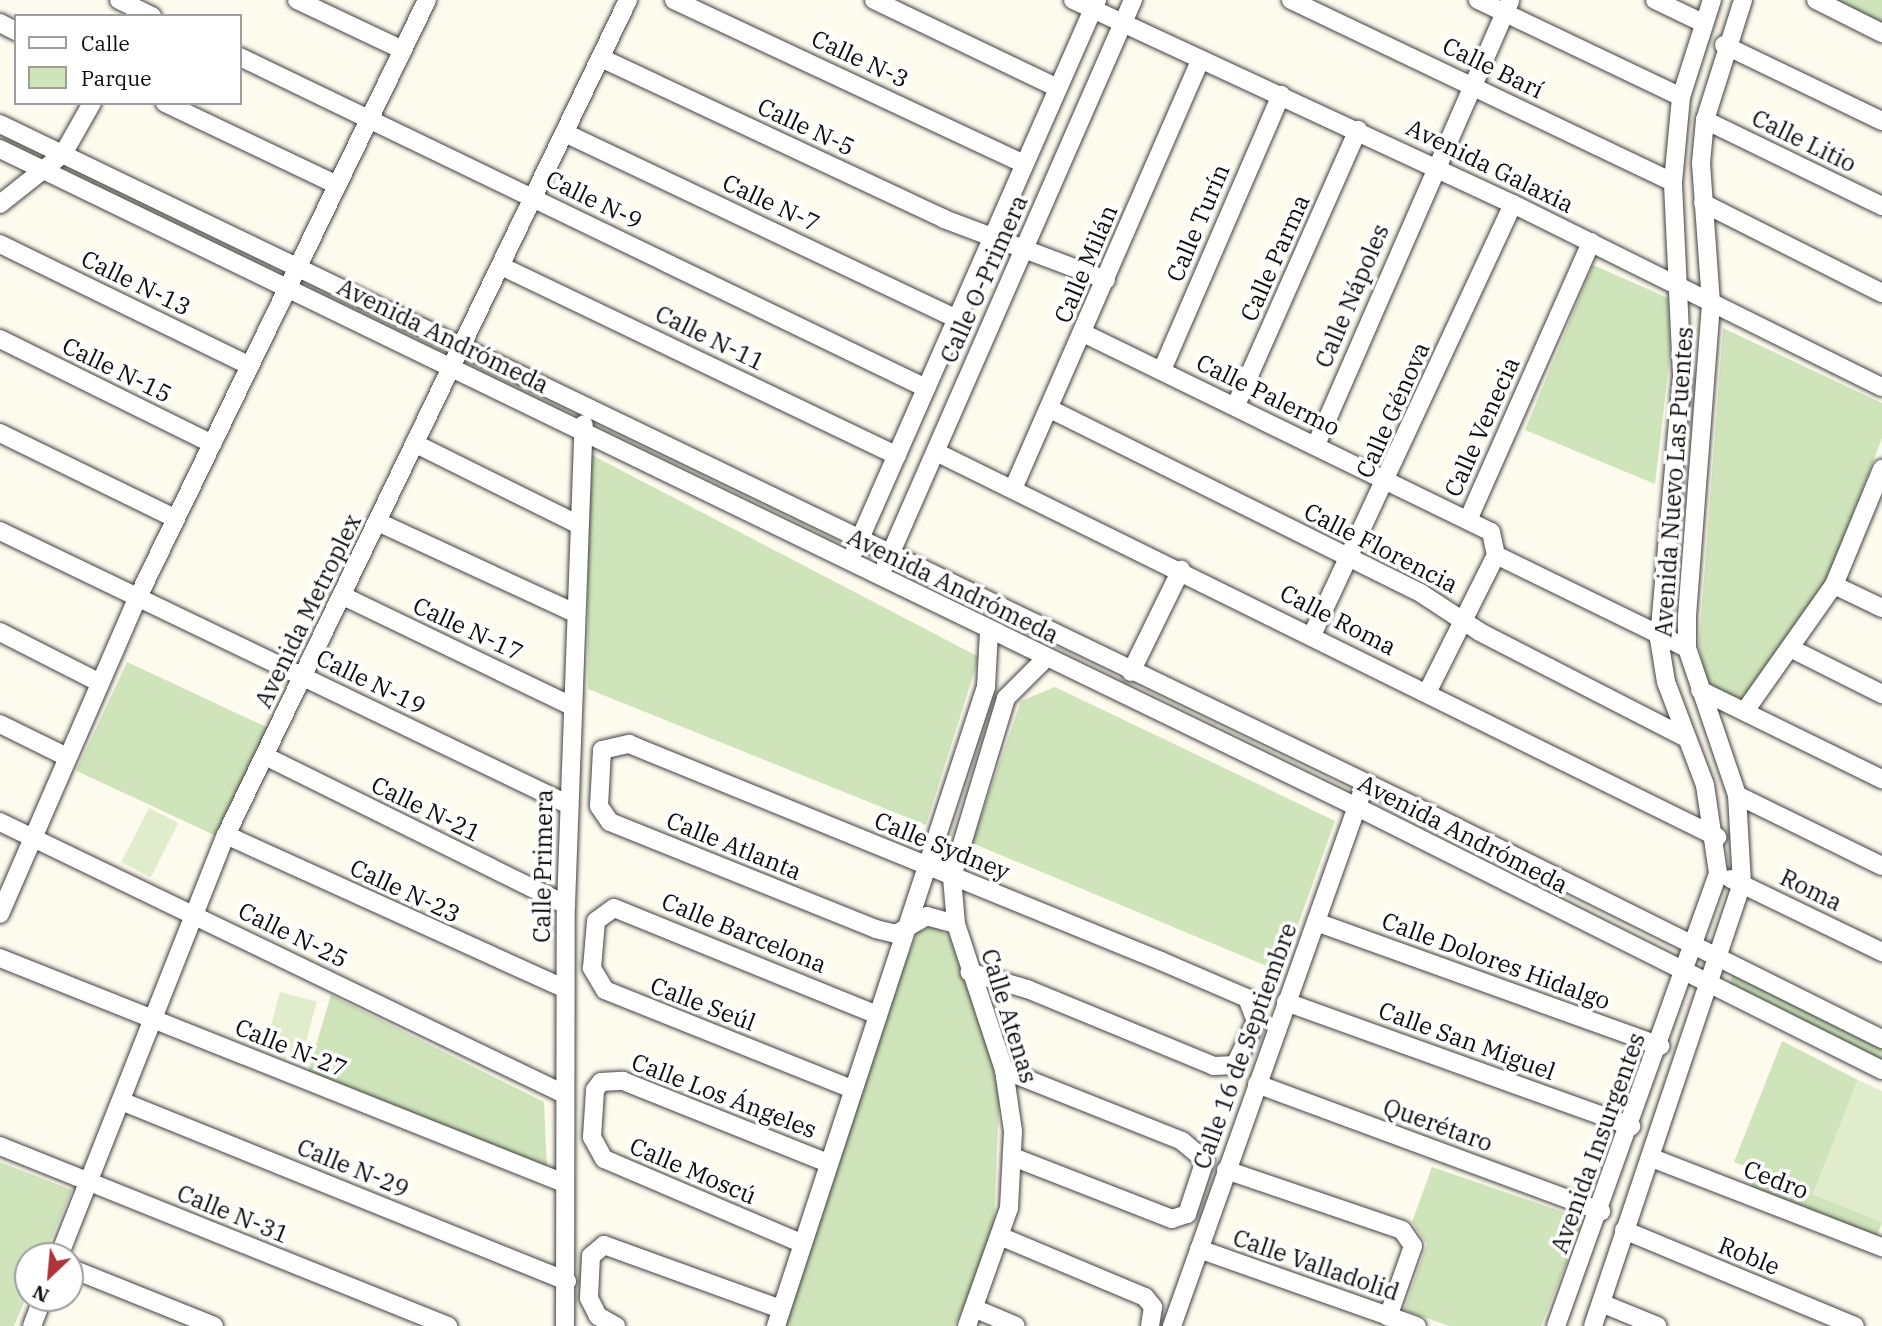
<!DOCTYPE html>
<meta charset="utf-8">
<style>
body{margin:0}
#map{position:relative;width:1882px;height:1326px;overflow:hidden;background:#fdfaee;font-family:"IBM Plex Serif",serif}
div>[style]{position:absolute}
[style*='--x']{left:calc(var(--x)*1px);top:calc(var(--y)*1px);width:calc(var(--w)*1px);rotate:calc(var(--a)*1deg)}
.green>*{inset:0;background:#d0e4bb;transform-origin:0 0}
.pitch>*{inset:0;background:#e1eccc;transform-origin:0 0}
.roads{filter:drop-shadow(0 0 2px #404040) drop-shadow(0 0 2px #404040)}
.minor>*{height:18px;margin:-9px;padding:0 9px;transform-origin:9px;border-radius:9px;background:#fff}
span{translate:-50% -50%;white-space:nowrap;text-align:center;line-height:1.15;-webkit-text-stroke:7px #fff;paint-order:stroke}
.street-label{font-size:24px;color:#0d0d0d}
.legend{position:absolute;left:14px;top:14px;width:228px;height:91px;box-sizing:border-box;background:#fff;border:2px solid #9e9e9e;margin:0;padding:9px 12px;list-style:none;font-size:21px;color:#0d0d0d}
.legend li{display:flex;align-items:center;gap:14px;height:35px}
.legend b{width:35px;border:2px solid #9e9e9e}
.north{position:absolute;left:14px;top:1242px;width:70px;height:70px;box-sizing:border-box;background:#fff;border:2px solid #9e9e9e;border-radius:50%;rotate:206deg;font-size:19px;font-weight:700;line-height:28px;text-align:center;color:#0d0d0d}
.north::after{content:'';display:block;margin:auto;width:24px;height:32px;background:#ad3439;clip-path:polygon(50% 0,100% 100%,50% 72%,0 100%)}
</style>
<div id="map">
<div class="green">
<i style="clip-path:polygon(1825px 0,1882px 0,1882px 27px)"></i>
<i style="clip-path:polygon(1593px 265px,1668px 298px,1670px 356px,1655px 484px,1525px 430px)"></i>
<i style="clip-path:polygon(1723px 328px,1882px 403px,1882px 438px,1824px 588px,1740px 701px,1707px 686px,1699px 644px)"></i>
<i style="clip-path:polygon(588px 453px,979px 657px,926px 825px,588px 689px)"></i>
<i style="left:127px;top:662px;width:158px;height:120px;rotate:25deg"></i>
<i style="clip-path:polygon(1055px 687px,1335px 821px,1281px 972px,972px 843px,1021px 701px)"></i>
<i style="clip-path:polygon(932px 926px,949px 936px,989px 1046px,999px 1102px,994px 1225px,977px 1282px,954px 1326px,783px 1326px,902px 969px,918px 932px)"></i>
<i style="clip-path:polygon(1733px 975px,1882px 1046px,1882px 1060px,1729px 985px)"></i>
<i style="clip-path:polygon(331px 995px,544px 1102px,547px 1168px,308px 1072px)"></i>
<i style="clip-path:polygon(1782px 1041px,1858px 1080px,1813px 1194px,1882px 1222px,1876px 1240px,1749px 1191px,1757px 1171px,1734px 1162px)"></i>
<i style="clip-path:polygon(0 1162px,72px 1190px,44px 1256px,28px 1256px,28px 1293px,14px 1326px,0 1326px)"></i>
<i style="clip-path:polygon(1432px 1167px,1584px 1219px,1541px 1326px,1449px 1326px,1404px 1310px,1427px 1244px,1412px 1222px)"></i>
</div>
<div class="pitch">
<i style="left:149px;top:808px;width:33px;height:61px;rotate:27deg"></i>
<i style="left:280px;top:992px;width:38px;height:56px;rotate:15deg"></i>
<i style="clip-path:polygon(1858px 1080px,1882px 1091px,1882px 1222px,1813px 1194px)"></i>
</div>
<div class="roads">
<div class="minor">
<i style="--x:119;--y:0;--w:37;--a:26"></i>
<i style="--x:297;--y:0;--w:117;--a:25.3"></i>
<i style="--x:674;--y:0;--w:387;--a:25.1"></i>
<i style="--x:874;--y:0;--w:204;--a:25.6"></i>
<i style="--x:1073;--y:0;--w:485;--a:24.9"></i>
<i style="--x:1513;--y:204;--w:412;--a:26.4"></i>
<i style="--x:1291;--y:0;--w:423;--a:25.5"></i>
<i style="--x:1478;--y:0;--w:225;--a:25.5"></i>
<i style="--x:1655;--y:0;--w:53;--a:25.6"></i>
<i style="--x:1816;--y:0;--w:74;--a:26.6"></i>
<i style="--x:0;--y:23;--w:18;--a:27"></i>
<i style="--x:1724;--y:45;--w:175;--a:25.7"></i>
<i style="--x:240;--y:57;--w:762;--a:25.76"></i>
<i style="--x:601;--y:58;--w:379;--a:25.1"></i>
<i style="--x:944;--y:219;--w:173;--a:20.6"></i>
<i style="--x:165;--y:103;--w:191;--a:25.5"></i>
<i style="--x:1705;--y:120;--w:197;--a:25.9"></i>
<i style="--x:0;--y:124;--w:1572;--a:25.75"></i>
<i style="--x:1416;--y:807;--w:521;--a:26.47"></i>
<i style="--x:565;--y:133;--w:433;--a:25.4"></i>
<i style="--x:0;--y:149;--w:1508;--a:25.87"></i>
<i style="--x:1357;--y:807;--w:587;--a:26.61"></i>
<i style="--x:1703;--y:203;--w:200;--a:26.7"></i>
<i style="--x:0;--y:204;--w:80;--a:-38.4"></i>
<i style="--x:63;--y:154;--w:59;--a:-60.4"></i>
<i style="--x:0;--y:244;--w:278;--a:26"></i>
<i style="--x:501;--y:266;--w:439;--a:25.6"></i>
<i style="--x:1083;--y:333;--w:454;--a:26"></i>
<i style="--x:1491;--y:532;--w:24;--a:78"></i>
<i style="--x:1496;--y:555;--w:154;--a:116.6"></i>
<i style="--x:0;--y:339;--w:237;--a:26.3"></i>
<i style="--x:1162;--y:370;--w:300;--a:-66.6"></i>
<i style="--x:1236;--y:405;--w:301;--a:-66.1"></i>
<i style="--x:1050;--y:409;--w:415;--a:26.4"></i>
<i style="--x:1422;--y:594;--w:69;--a:33.2"></i>
<i style="--x:1480;--y:632;--w:229;--a:27.2"></i>
<i style="--x:0;--y:433;--w:196;--a:26"></i>
<i style="--x:416;--y:444;--w:180;--a:26.4"></i>
<i style="--x:1316;--y:445;--w:485;--a:-66.4"></i>
<i style="--x:936;--y:452;--w:871;--a:26.24"></i>
<i style="--x:1013;--y:489;--w:469;--a:-66.4"></i>
<i style="--x:1468;--y:520;--w:304;--a:-66.1"></i>
<i style="--x:378;--y:522;--w:217;--a:24.8"></i>
<i style="--x:0;--y:531;--w:632;--a:25.71"></i>
<i style="--x:855;--y:550;--w:601;--a:-66.25"></i>
<i style="--x:1496;--y:555;--w:212;--a:26"></i>
<i style="--x:886;--y:564;--w:616;--a:-66.35"></i>
<i style="--x:1834;--y:585;--w:53;--a:25.6"></i>
<i style="--x:343;--y:596;--w:254;--a:25.7"></i>
<i style="--x:0;--y:632;--w:112;--a:27"></i>
<i style="--x:1313;--y:633;--w:473;--a:-65"></i>
<i style="--x:1790;--y:648;--w:103;--a:26.6"></i>
<i style="--x:1131;--y:672;--w:114;--a:-63.9"></i>
<i style="--x:1700;--y:690;--w:203;--a:26.1"></i>
<i style="--x:1745;--y:711;--w:154;--a:-54.8"></i>
<i style="--x:1834;--y:585;--w:126;--a:-67.5"></i>
<i style="--x:0;--y:724;--w:75;--a:26.2"></i>
<i style="--x:265;--y:756;--w:336;--a:26.3"></i>
<i style="--x:1737;--y:795;--w:161;--a:26.1"></i>
<i style="--x:0;--y:822;--w:626;--a:25.75"></i>
<i style="--x:226;--y:835;--w:372;--a:24.4"></i>
<i style="--x:1731;--y:879;--w:168;--a:25.8"></i>
<i style="--x:0;--y:914;--w:346;--a:-66.5"></i>
<i style="--x:138;--y:597;--w:663;--a:-64.17"></i>
<i style="--x:1316;--y:922;--w:366;--a:19.8"></i>
<i style="--x:956;--y:924;--w:30;--a:-165"></i>
<i style="--x:927;--y:916;--w:36;--a:150"></i>
<i style="--x:896;--y:934;--w:21;--a:-166"></i>
<i style="--x:876;--y:929;--w:287;--a:-158.1"></i>
<i style="--x:610;--y:822;--w:19;--a:-125"></i>
<i style="--x:599;--y:806;--w:56;--a:-86.9"></i>
<i style="--x:602;--y:750;--w:28;--a:-13"></i>
<i style="--x:629;--y:744;--w:575;--a:22.19"></i>
<i style="--x:1161;--y:961;--w:94;--a:23.3"></i>
<i style="--x:1247;--y:998;--w:25;--a:69"></i>
<i style="--x:1256;--y:1021;--w:49;--a:115.5"></i>
<i style="--x:1235;--y:1065;--w:21;--a:177"></i>
<i style="--x:1214;--y:1066;--w:202;--a:-157.6"></i>
<i style="--x:1027;--y:989;--w:60;--a:-163.7"></i>
<i style="--x:0;--y:958;--w:607;--a:21.75"></i>
<i style="--x:1286;--y:1002;--w:367;--a:19.8"></i>
<i style="--x:1004;--y:1070;--w:192;--a:21.7"></i>
<i style="--x:1182;--y:1141;--w:30;--a:40"></i>
<i style="--x:1205;--y:1160;--w:57;--a:108.4"></i>
<i style="--x:1187;--y:1214;--w:16;--a:162"></i>
<i style="--x:1172;--y:1219;--w:171;--a:-158.7"></i>
<i style="--x:1257;--y:1084;--w:367;--a:20.3"></i>
<i style="--x:852;--y:1089;--w:266;--a:-158.2"></i>
<i style="--x:605;--y:990;--w:26;--a:-121"></i>
<i style="--x:592;--y:968;--w:47;--a:-85.1"></i>
<i style="--x:596;--y:921;--w:22;--a:-36"></i>
<i style="--x:614;--y:908;--w:285;--a:22.1"></i>
<i style="--x:121;--y:1101;--w:481;--a:22"></i>
<i style="--x:0;--y:1146;--w:483;--a:21.9"></i>
<i style="--x:1652;--y:1158;--w:247;--a:21.2"></i>
<i style="--x:1226;--y:1170;--w:186;--a:18.8"></i>
<i style="--x:1402;--y:1230;--w:19;--a:55"></i>
<i style="--x:1413;--y:1246;--w:75;--a:109.4"></i>
<i style="--x:1624;--y:1230;--w:250;--a:22.6"></i>
<i style="--x:1002;--y:1237;--w:155;--a:22.8"></i>
<i style="--x:1145;--y:1297;--w:13;--a:51"></i>
<i style="--x:1153;--y:1307;--w:19;--a:99"></i>
<i style="--x:801;--y:1243;--w:214;--a:-156.9"></i>
<i style="--x:604;--y:1159;--w:25;--a:-119"></i>
<i style="--x:592;--y:1137;--w:47;--a:-86.3"></i>
<i style="--x:595;--y:1090;--w:10;--a:-53"></i>
<i style="--x:601;--y:1082;--w:22;--a:-3"></i>
<i style="--x:623;--y:1081;--w:221;--a:21.8"></i>
<i style="--x:1199;--y:1249;--w:231;--a:19.5"></i>
<i style="--x:59;--y:1256;--w:453;--a:-68.4"></i>
<i style="--x:226;--y:835;--w:927;--a:-64.29"></i>
<i style="--x:70;--y:1268;--w:155;--a:21.9"></i>
<i style="--x:1601;--y:1303;--w:61;--a:22.3"></i>
<i style="--x:976;--y:1309;--w:43;--a:23"></i>
<i style="--x:32;--y:1326;--w:30;--a:-69"></i>
<i style="--x:565;--y:1326;--w:421;--a:-89.9"></i>
<i style="--x:566;--y:905;--w:481;--a:-87.9"></i>
<i style="--x:616;--y:1326;--w:21;--a:-151"></i>
<i style="--x:598;--y:1316;--w:20;--a:-117"></i>
<i style="--x:589;--y:1298;--w:42;--a:-87.3"></i>
<i style="--x:591;--y:1256;--w:17;--a:-40"></i>
<i style="--x:604;--y:1245;--w:188;--a:19.9"></i>
<i style="--x:776;--y:1326;--w:673;--a:-71.81"></i>
<i style="--x:986;--y:687;--w:56;--a:-86.9"></i>
<i style="--x:967;--y:1326;--w:125;--a:-70.4"></i>
<i style="--x:1009;--y:1208;--w:77;--a:-87"></i>
<i style="--x:1013;--y:1131;--w:62;--a:-98.4"></i>
<i style="--x:1004;--y:1070;--w:154;--a:-108.2"></i>
<i style="--x:956;--y:924;--w:47;--a:-94.9"></i>
<i style="--x:952;--y:877;--w:187;--a:-73.2"></i>
<i style="--x:1006;--y:698;--w:54;--a:-45"></i>
<i style="--x:1172;--y:1326;--w:564;--a:-70.41"></i>
<i style="--x:1556;--y:1326;--w:481;--a:-70.3"></i>
<i style="--x:1718;--y:873;--w:89;--a:-98.4"></i>
<i style="--x:1705;--y:785;--w:110;--a:-110.7"></i>
<i style="--x:1666;--y:682;--w:44;--a:-99.2"></i>
<i style="--x:1659;--y:639;--w:265;--a:-85"></i>
<i style="--x:1682;--y:375;--w:193;--a:-92.7"></i>
<i style="--x:1673;--y:182;--w:85;--a:-84.6"></i>
<i style="--x:1681;--y:97;--w:102;--a:-72.3"></i>
<i style="--x:1593;--y:1326;--w:466;--a:-71.4"></i>
<i style="--x:1742;--y:884;--w:89;--a:-93.2"></i>
<i style="--x:1737;--y:795;--w:155;--a:-108.8"></i>
<i style="--x:1687;--y:648;--w:32;--a:-90"></i>
<i style="--x:1687;--y:616;--w:314;--a:-85.6"></i>
<i style="--x:1711;--y:303;--w:140;--a:-94.1"></i>
<i style="--x:1701;--y:163;--w:43;--a:-84.7"></i>
<i style="--x:1705;--y:120;--w:126;--a:-72.4"></i>
</div>
</div>
<div class="street-label">
<span style="left:860px;top:59px;rotate:25deg">Calle N-3</span>
<span style="left:1493px;top:68px;rotate:26deg">Calle Barí</span>
<span style="left:806px;top:127px;rotate:25deg">Calle N-5</span>
<span style="left:1804px;top:141px;rotate:26deg">Calle Litio</span>
<span style="left:1490px;top:166px;rotate:26deg">Avenida Galaxia</span>
<span style="left:594px;top:200px;rotate:26deg">Calle N-9</span>
<span style="left:771px;top:203px;rotate:25deg">Calle N-7</span>
<span style="left:1198px;top:223px;rotate:-67deg">Calle Turín</span>
<span style="left:1275px;top:258px;rotate:-66deg">Calle Parma</span>
<span style="left:1086px;top:264px;rotate:-67deg">Calle Milán</span>
<span style="left:984px;top:279px;rotate:-66deg">Calle O-Primera</span>
<span style="left:136px;top:283px;rotate:26deg">Calle N-13</span>
<span style="left:1352px;top:296px;rotate:-67deg">Calle Nápoles</span>
<span style="left:443px;top:336px;rotate:26deg">Avenida Andrómeda</span>
<span style="left:710px;top:338px;rotate:26deg">Calle N-11</span>
<span style="left:117px;top:370px;rotate:26deg">Calle N-15</span>
<span style="left:1268px;top:395px;rotate:26deg">Calle Palermo</span>
<span style="left:1393px;top:410px;rotate:-66deg">Calle Génova</span>
<span style="left:1482px;top:427px;rotate:-66deg">Calle Venecia</span>
<span style="left:1674px;top:482px;rotate:-86deg">Avenida Nuevo Las Puentes</span>
<span style="left:1381px;top:548px;rotate:27deg">Calle Florencia</span>
<span style="left:953px;top:586px;rotate:26deg">Avenida Andrómeda</span>
<span style="left:308px;top:611px;rotate:-64deg">Avenida Metroplex</span>
<span style="left:1338px;top:620px;rotate:27deg">Calle Roma</span>
<span style="left:468px;top:629px;rotate:25deg">Calle N-17</span>
<span style="left:371px;top:682px;rotate:26deg">Calle N-19</span>
<span style="left:426px;top:809px;rotate:26deg">Calle N-21</span>
<span style="left:1463px;top:834px;rotate:27deg">Avenida Andrómeda</span>
<span style="left:734px;top:846px;rotate:22deg">Calle Atlanta</span>
<span style="left:942px;top:846px;rotate:22deg">Calle Sydney</span>
<span style="left:543px;top:866px;rotate:-89deg">Calle Primera</span>
<span style="left:1811px;top:890px;rotate:26deg">Roma</span>
<span style="left:405px;top:891px;rotate:25deg">Calle N-23</span>
<span style="left:744px;top:933px;rotate:22deg">Calle Barcelona</span>
<span style="left:293px;top:935px;rotate:26deg">Calle N-25</span>
<span style="left:1496px;top:961px;rotate:20deg">Calle Dolores Hidalgo</span>
<span style="left:703px;top:1004px;rotate:21deg">Calle Seúl</span>
<span style="left:1009px;top:1016px;rotate:73deg">Calle Atenas</span>
<span style="left:1467px;top:1041px;rotate:20deg">Calle San Miguel</span>
<span style="left:1245px;top:1046px;rotate:-70deg">Calle 16 de Septiembre</span>
<span style="left:291px;top:1048px;rotate:22deg">Calle N-27</span>
<span style="left:724px;top:1096px;rotate:21deg">Calle Los Ángeles</span>
<span style="left:1438px;top:1125px;rotate:20deg">Querétaro</span>
<span style="left:1598px;top:1143px;rotate:-70deg">Avenida Insurgentes</span>
<span style="left:353px;top:1168px;rotate:22deg">Calle N-29</span>
<span style="left:693px;top:1171px;rotate:23deg">Calle Moscú</span>
<span style="left:1776px;top:1180px;rotate:21deg">Cedro</span>
<span style="left:233px;top:1214px;rotate:22deg">Calle N-31</span>
<span style="left:1749px;top:1256px;rotate:22deg">Roble</span>
<span style="left:1316px;top:1265px;rotate:19deg">Calle Valladolid</span>
</div>
<ul class="legend">
<li><b style="height:9px;background:#fff"></b>Calle</li>
<li><b style="height:19px;background:#d0e4bb"></b>Parque</li>
</ul>
<div class="north">N</div>
</div>
